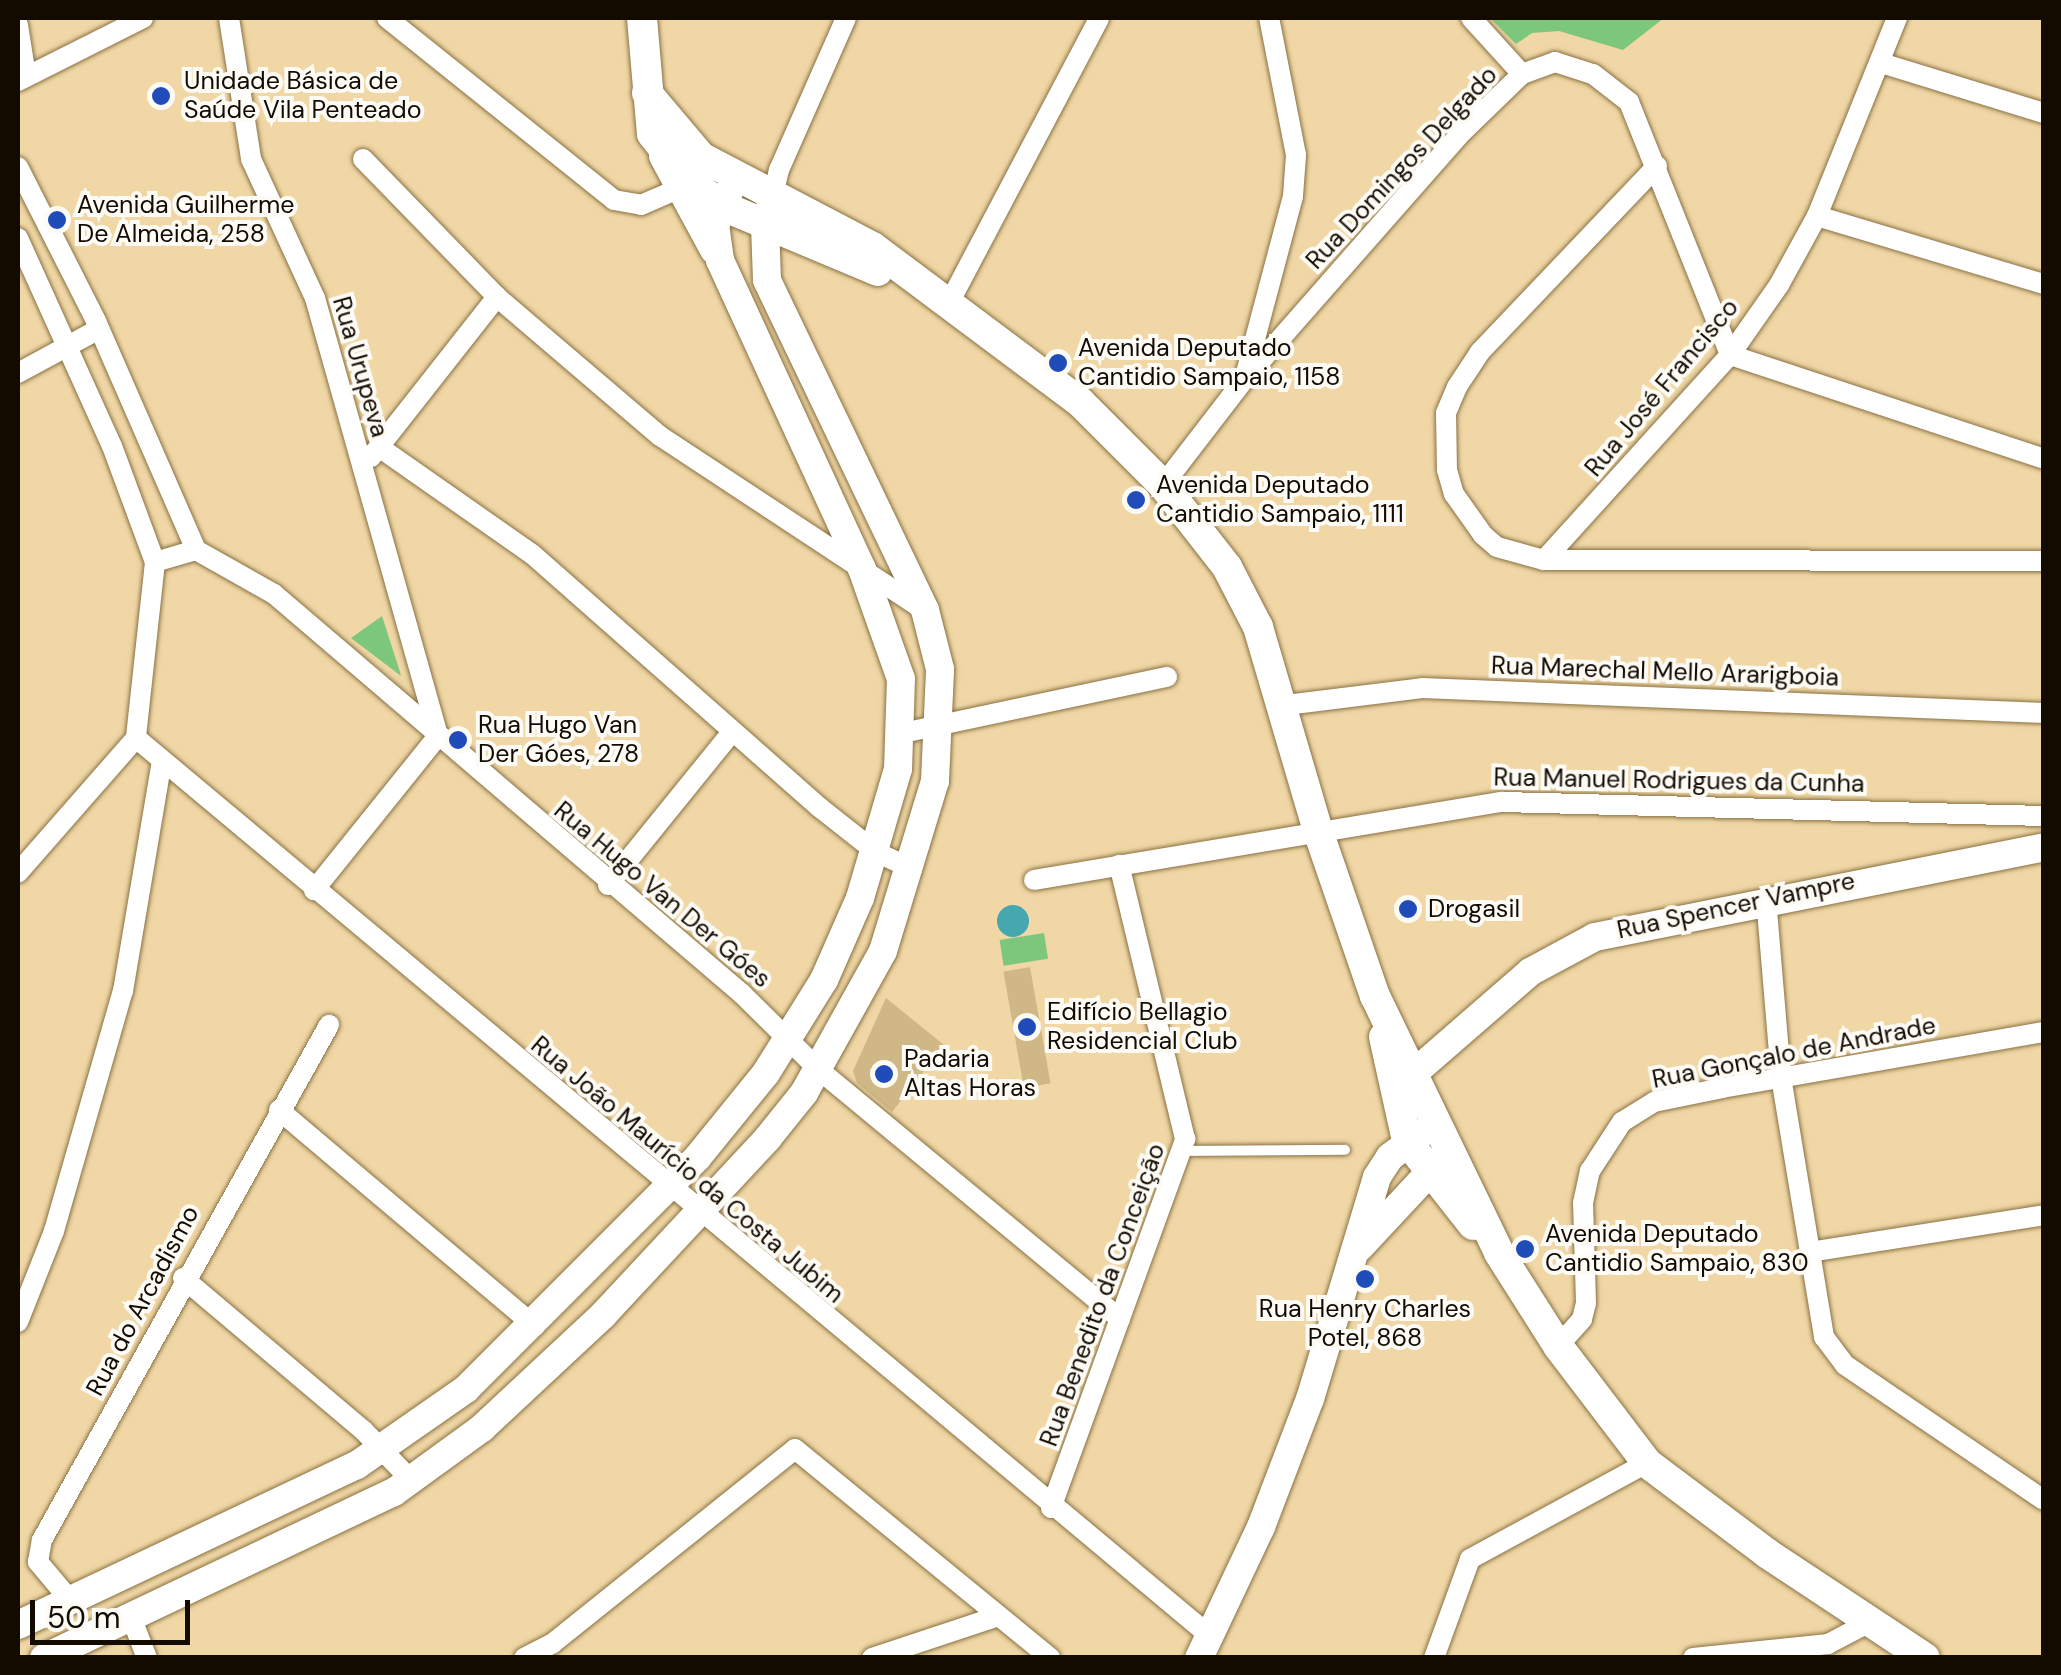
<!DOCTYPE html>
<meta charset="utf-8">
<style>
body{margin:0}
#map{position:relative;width:2061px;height:1675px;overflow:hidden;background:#f0d7a5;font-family:"DM Sans",sans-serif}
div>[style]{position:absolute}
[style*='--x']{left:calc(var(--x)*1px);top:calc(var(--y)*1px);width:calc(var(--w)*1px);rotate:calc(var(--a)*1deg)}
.green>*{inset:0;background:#7dc77c;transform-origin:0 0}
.water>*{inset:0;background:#45a7b0}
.round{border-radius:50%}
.building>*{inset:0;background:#cfb786;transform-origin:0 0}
.roads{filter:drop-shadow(0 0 2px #897143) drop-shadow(0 0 2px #897143)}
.lane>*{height:10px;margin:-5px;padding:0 5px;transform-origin:5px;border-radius:5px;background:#fff}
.street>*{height:20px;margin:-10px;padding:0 10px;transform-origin:10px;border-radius:10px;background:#fff}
.secondary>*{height:28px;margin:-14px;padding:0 14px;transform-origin:14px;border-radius:14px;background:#fff}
.primary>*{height:30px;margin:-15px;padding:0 15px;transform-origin:15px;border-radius:15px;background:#fff}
.dots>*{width:28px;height:28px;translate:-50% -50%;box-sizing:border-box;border:5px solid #fdfbf6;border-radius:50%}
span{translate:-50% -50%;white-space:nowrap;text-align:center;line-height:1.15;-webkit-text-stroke:8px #fdfbf6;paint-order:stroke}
.poi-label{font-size:25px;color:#140b00}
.left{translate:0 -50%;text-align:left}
.street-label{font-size:25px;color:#140b00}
.frame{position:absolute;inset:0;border:20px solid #140b00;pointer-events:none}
.scale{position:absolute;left:30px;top:1600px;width:160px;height:45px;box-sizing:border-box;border:5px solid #140b00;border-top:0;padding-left:12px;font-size:30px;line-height:35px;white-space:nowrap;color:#140b00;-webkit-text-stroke:8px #fdfbf6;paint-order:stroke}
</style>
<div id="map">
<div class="green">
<i style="clip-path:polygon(1490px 18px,1664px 18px,1623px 50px,1559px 31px,1532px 33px,1516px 44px)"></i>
<i style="clip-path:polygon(382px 616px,400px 672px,401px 676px,351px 638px)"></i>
<i style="left:1044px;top:933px;width:26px;height:45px;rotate:81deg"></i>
</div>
<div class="water">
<i class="round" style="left:997px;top:905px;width:32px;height:32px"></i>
</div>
<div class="building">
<i style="left:1030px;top:967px;width:118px;height:27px;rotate:80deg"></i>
<i style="clip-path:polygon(886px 998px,944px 1045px,892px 1112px,857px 1083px,853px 1071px)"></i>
</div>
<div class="roads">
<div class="lane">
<i style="--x:1183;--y:1151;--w:162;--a:-0.4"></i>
</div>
<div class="street">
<i style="--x:229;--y:18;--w:143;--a:81.1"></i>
<i style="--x:251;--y:159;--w:153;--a:65.3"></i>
<i style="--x:315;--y:298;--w:455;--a:74.3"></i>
<i style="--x:438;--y:736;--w:198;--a:128.8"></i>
<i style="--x:387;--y:18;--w:291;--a:38.7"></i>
<i style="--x:614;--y:200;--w:27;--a:10"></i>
<i style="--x:641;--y:205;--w:40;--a:-23.4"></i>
<i style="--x:1471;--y:18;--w:76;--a:47.7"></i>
<i style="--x:18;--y:25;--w:52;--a:81.1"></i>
<i style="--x:1881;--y:63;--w:170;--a:17.1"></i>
<i style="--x:18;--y:81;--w:140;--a:-26.7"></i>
<i style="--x:363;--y:159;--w:192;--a:45.8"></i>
<i style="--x:497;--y:297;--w:214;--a:40.5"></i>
<i style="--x:660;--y:436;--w:316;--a:33.4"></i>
<i style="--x:1657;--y:166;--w:257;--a:133.6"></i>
<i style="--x:1480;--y:352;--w:42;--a:123.3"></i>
<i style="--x:1457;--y:387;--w:28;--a:113"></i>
<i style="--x:1446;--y:413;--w:57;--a:89"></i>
<i style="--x:1447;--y:470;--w:25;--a:74"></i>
<i style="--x:1454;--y:494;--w:50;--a:54.7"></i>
<i style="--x:1483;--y:535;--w:18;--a:41"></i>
<i style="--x:1497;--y:547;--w:49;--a:15.5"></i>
<i style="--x:1544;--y:560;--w:500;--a:0.11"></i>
<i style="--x:18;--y:167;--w:173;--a:63.1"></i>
<i style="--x:96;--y:321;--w:250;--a:66.4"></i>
<i style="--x:772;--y:200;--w:31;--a:-77"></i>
<i style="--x:779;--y:170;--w:166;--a:-66.2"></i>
<i style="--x:1817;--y:216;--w:237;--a:16.7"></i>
<i style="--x:18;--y:238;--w:228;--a:65.7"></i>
<i style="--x:112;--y:446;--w:124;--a:69.7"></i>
<i style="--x:155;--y:562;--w:177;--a:96.2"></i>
<i style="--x:136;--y:738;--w:179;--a:131.2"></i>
<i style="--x:948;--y:305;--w:324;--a:-62.2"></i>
<i style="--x:18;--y:373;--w:92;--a:-28.5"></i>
<i style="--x:1246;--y:373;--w:183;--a:-75.1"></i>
<i style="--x:1293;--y:196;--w:41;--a:-85.8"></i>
<i style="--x:1296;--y:155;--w:140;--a:-101.1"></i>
<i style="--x:379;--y:447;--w:187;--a:35"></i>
<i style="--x:532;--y:554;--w:383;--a:41.4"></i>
<i style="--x:819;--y:807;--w:73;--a:38.3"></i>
<i style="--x:876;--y:852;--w:40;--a:25"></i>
<i style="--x:371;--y:457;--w:204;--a:-51.8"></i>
<i style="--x:1163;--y:485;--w:133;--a:-52.4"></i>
<i style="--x:1244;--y:380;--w:325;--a:-48.7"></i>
<i style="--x:1458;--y:136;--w:89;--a:-44.1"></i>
<i style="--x:1522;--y:74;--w:35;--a:-20"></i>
<i style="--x:1555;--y:62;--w:40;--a:18"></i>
<i style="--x:1593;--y:74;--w:46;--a:37.9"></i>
<i style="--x:1629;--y:102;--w:272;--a:68.2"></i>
<i style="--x:1730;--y:355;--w:331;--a:18.3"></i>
<i style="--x:1544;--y:560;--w:277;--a:-47.8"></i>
<i style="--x:1730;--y:355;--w:85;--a:-55"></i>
<i style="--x:1779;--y:285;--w:79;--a:-61.2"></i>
<i style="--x:1817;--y:216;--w:214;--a:-68"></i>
<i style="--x:155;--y:562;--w:43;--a:-16.3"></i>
<i style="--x:196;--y:550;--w:90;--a:29.4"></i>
<i style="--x:274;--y:594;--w:616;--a:40.52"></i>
<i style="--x:742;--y:994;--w:107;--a:44.6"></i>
<i style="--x:818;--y:1069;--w:392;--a:39.6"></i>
<i style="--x:1286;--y:705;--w:137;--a:-7.1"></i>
<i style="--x:1422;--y:688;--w:623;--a:2.3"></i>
<i style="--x:903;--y:733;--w:270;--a:-12"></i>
<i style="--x:136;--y:738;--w:1400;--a:39.9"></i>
<i style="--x:1034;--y:880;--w:474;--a:-9.5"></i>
<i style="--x:1502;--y:802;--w:542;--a:1.48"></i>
<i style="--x:608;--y:885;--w:196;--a:-51"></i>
<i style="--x:1766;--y:898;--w:180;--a:85.2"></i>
<i style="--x:1781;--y:1077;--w:264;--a:80.6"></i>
<i style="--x:1824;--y:1337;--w:35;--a:53"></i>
<i style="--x:1845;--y:1365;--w:240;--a:34.2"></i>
<i style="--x:279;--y:1110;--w:335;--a:40.2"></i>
<i style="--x:1809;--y:1252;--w:238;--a:-8.9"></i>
<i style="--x:183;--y:1278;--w:236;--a:40.2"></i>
<i style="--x:363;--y:1430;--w:68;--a:46.2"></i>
<i style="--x:18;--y:1322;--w:98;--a:-68.4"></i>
<i style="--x:54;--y:1231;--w:250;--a:-74"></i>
<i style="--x:123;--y:991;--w:233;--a:-80.4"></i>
<i style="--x:1558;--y:1346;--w:36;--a:-48"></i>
<i style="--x:1582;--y:1319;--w:16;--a:-76"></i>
<i style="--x:1586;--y:1303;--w:100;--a:-91.7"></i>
<i style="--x:1583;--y:1203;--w:33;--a:-78"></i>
<i style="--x:1590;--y:1171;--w:59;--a:-56.9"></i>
<i style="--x:1622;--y:1122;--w:38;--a:-32"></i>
<i style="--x:1654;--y:1102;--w:69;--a:-11.6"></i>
<i style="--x:1722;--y:1088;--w:327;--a:-9.9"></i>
<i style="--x:1051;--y:1508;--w:393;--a:-70"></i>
<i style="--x:1185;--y:1139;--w:282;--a:-103.5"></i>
<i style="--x:70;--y:1600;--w:50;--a:-130.1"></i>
<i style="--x:38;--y:1562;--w:22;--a:-80"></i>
<i style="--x:42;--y:1540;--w:590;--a:-60.87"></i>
<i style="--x:131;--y:1617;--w:44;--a:68.7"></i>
<i style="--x:524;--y:1658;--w:33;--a:-27"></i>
<i style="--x:553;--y:1643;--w:310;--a:-38.7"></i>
<i style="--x:795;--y:1449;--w:330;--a:39.3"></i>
<i style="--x:872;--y:1658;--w:131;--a:-18.3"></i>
<i style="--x:1434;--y:1658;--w:105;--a:-70"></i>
<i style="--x:1470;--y:1559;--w:201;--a:-28.5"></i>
<i style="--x:1693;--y:1658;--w:136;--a:-5.9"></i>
<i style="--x:1828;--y:1644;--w:47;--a:-27.6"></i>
</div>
<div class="secondary">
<i style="--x:663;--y:156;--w:107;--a:61.5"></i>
<i style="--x:1414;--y:1073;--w:154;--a:-41"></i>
<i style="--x:1530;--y:972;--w:74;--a:-28.3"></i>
<i style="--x:1595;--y:937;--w:458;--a:-11.3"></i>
<i style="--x:1360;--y:1247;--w:122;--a:-47"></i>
<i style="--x:18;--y:1625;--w:375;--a:-25.3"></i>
<i style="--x:357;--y:1465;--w:133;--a:-34.9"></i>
<i style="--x:466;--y:1389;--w:327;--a:-45"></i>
<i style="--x:697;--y:1158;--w:109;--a:-50.9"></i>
<i style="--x:766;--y:1073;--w:110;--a:-58.1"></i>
<i style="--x:824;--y:980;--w:90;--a:-66.3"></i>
<i style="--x:860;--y:898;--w:134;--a:-73.6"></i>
<i style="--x:898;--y:769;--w:90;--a:-88.1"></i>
<i style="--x:901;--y:679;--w:117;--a:-109.5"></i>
<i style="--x:862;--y:569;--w:340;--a:-114.7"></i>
<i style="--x:720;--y:260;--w:34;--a:-98"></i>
<i style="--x:715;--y:226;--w:50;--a:-67.6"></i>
<i style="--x:44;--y:1658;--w:387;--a:-25.4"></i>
<i style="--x:394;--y:1492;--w:109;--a:-36"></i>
<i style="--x:482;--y:1428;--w:166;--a:-43"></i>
<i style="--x:603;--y:1315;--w:241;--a:-47"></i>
<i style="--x:767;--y:1139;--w:59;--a:-51.2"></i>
<i style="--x:804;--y:1093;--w:162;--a:-60.9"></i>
<i style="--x:883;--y:951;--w:178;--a:-73"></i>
<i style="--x:935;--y:781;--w:112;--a:-87.4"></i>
<i style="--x:940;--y:669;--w:61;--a:-104.3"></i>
<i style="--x:925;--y:610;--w:366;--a:-115.6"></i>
<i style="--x:767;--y:280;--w:55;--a:-92.1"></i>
<i style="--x:765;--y:225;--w:22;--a:-74"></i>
<i style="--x:1199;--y:1658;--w:145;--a:-64.7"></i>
<i style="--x:1261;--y:1527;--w:137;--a:-69.1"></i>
<i style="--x:1310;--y:1399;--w:232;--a:-73.2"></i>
<i style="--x:1377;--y:1177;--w:24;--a:-57"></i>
<i style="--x:1390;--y:1157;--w:41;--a:-37.1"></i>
</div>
<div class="primary">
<i style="--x:642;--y:18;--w:116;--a:85.1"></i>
<i style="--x:652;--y:134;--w:55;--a:51.7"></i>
<i style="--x:686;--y:177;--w:44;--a:39.5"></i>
<i style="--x:720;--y:205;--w:171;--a:22.7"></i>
<i style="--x:647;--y:93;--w:84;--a:49.8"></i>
<i style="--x:701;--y:157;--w:195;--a:27.7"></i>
<i style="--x:874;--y:248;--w:257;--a:36.8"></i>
<i style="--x:1080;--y:402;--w:117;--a:45"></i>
<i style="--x:1163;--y:485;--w:104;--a:52"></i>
<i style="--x:1227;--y:567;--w:68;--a:62.7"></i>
<i style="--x:1258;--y:627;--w:209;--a:73.6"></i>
<i style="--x:1317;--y:828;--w:178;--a:71"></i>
<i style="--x:1375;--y:996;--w:285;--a:64.2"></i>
<i style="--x:1499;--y:1253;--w:110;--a:57.6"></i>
<i style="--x:1558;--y:1346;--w:147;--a:52.7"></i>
<i style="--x:1647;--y:1463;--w:151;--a:36.9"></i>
<i style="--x:1768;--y:1554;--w:188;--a:33.5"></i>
<i style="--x:1384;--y:1037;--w:107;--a:77.5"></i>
<i style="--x:1407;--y:1141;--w:107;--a:51.8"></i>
</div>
</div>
<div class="dots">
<i style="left:161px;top:96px;background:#1f4cb9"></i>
<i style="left:57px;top:220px;background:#1f4cb9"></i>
<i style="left:1058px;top:363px;background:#1f4cb9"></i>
<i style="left:1136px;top:500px;background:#1f4cb9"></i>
<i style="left:458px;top:740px;background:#1f4cb9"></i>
<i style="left:1408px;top:909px;background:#1f4cb9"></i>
<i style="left:1027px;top:1027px;background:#1f4cb9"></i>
<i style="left:884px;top:1074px;background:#1f4cb9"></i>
<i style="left:1525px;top:1249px;background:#1f4cb9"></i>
<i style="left:1365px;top:1279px;background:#1f4cb9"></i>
</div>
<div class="poi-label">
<span class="left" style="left:184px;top:96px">Unidade Básica de<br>Saúde Vila Penteado</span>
<span class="left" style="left:77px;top:220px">Avenida Guilherme<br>De Almeida, 258</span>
<span class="left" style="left:1078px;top:363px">Avenida Deputado<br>Cantidio Sampaio, 1158</span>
<span class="left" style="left:1156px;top:500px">Avenida Deputado<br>Cantidio Sampaio, 1111</span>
<span class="left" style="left:478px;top:740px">Rua Hugo Van<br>Der Góes, 278</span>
<span class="left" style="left:1428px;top:909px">Drogasil</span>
<span class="left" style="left:1047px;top:1027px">Edifício Bellagio<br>Residencial Club</span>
<span class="left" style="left:904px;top:1074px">Padaria<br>Altas Horas</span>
<span class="left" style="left:1545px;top:1249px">Avenida Deputado<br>Cantidio Sampaio, 830</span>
<span style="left:1365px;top:1324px">Rua Henry Charles<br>Potel, 868</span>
</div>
<div class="street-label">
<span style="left:1402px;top:168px;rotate:-47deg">Rua Domingos Delgado</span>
<span style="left:360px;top:367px;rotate:74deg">Rua Urupeva</span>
<span style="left:1662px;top:388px;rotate:-50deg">Rua José Francisco</span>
<span style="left:1665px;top:672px;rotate:2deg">Rua Marechal Mello Ararigboia</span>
<span style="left:1679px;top:781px;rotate:1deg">Rua Manuel Rodrigues da Cunha</span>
<span style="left:662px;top:895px;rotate:40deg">Rua Hugo Van Der Góes</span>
<span style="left:1736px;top:906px;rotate:-12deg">Rua Spencer Vampre</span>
<span style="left:1794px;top:1053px;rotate:-11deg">Rua Gonçalo de Andrade</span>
<span style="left:687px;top:1170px;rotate:40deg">Rua João Maurício da Costa Jubim</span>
<span style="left:1103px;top:1295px;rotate:-70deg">Rua Benedito da Conceição</span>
<span style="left:143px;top:1301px;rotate:-62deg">Rua do Arcadismo</span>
</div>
<div class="frame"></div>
<div class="scale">50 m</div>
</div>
